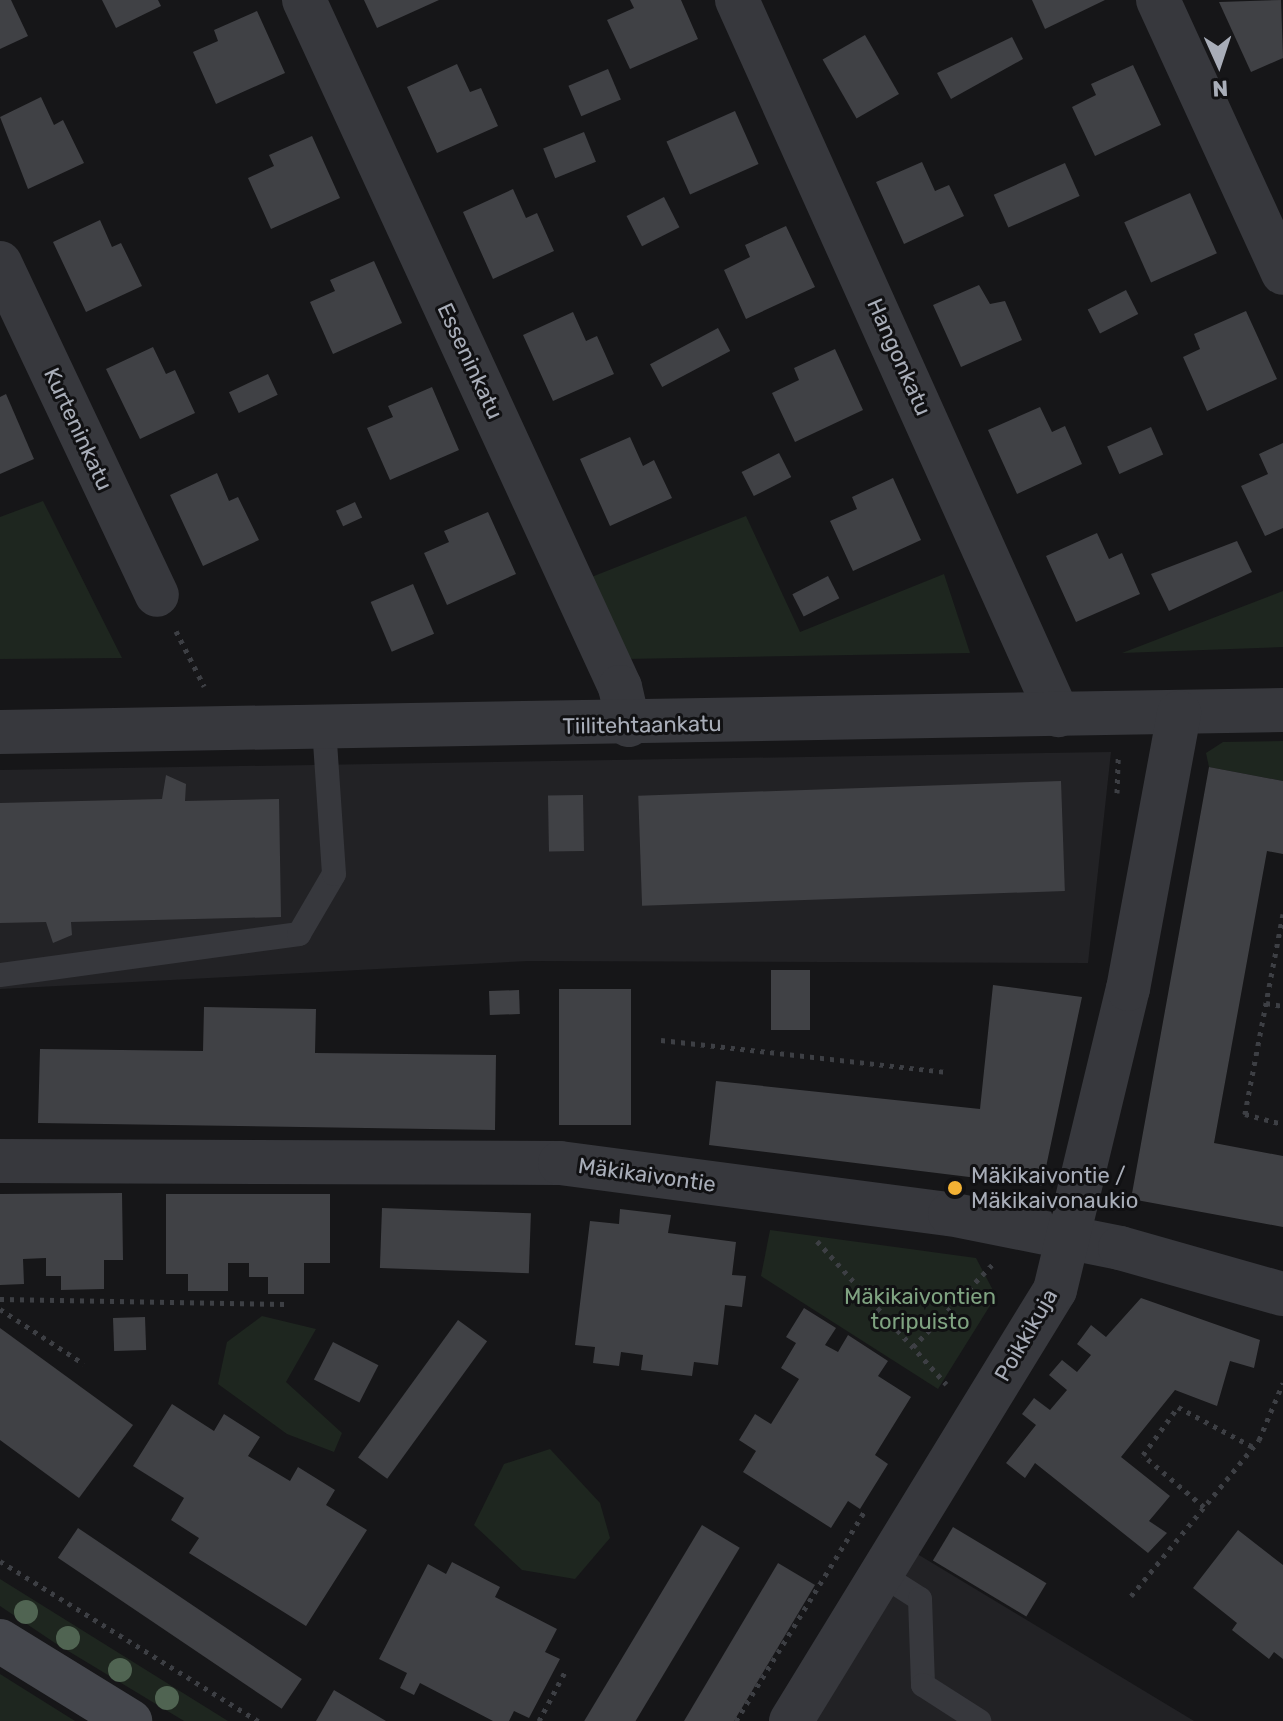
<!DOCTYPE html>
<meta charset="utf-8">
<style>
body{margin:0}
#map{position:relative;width:1283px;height:1721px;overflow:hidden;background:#161618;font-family:Rubik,sans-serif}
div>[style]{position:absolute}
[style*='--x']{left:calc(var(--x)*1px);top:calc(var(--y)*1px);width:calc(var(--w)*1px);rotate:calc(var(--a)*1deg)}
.built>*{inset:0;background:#222225}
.green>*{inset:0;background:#1e261f}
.building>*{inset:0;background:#404145;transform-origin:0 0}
.path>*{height:5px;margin-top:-2.5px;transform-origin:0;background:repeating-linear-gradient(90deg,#3d3f44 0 4px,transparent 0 10px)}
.service>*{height:24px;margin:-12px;padding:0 12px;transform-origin:12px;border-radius:12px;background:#37383d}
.minor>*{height:44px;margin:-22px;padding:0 22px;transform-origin:22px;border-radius:22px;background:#37383d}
.secondary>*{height:44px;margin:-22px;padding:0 22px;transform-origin:22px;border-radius:22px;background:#45474d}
.trees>*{width:24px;height:24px;margin:-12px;border-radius:50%;background:#506452}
.dots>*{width:22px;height:22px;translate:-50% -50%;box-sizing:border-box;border:4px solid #111113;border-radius:50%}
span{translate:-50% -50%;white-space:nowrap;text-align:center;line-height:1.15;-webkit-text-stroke:6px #111113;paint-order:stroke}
.street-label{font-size:22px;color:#a8adb8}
.poi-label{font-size:22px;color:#a8adb8}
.left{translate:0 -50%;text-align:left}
.park-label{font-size:22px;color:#7fa381}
.north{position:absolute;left:1179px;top:24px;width:80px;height:80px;-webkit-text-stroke:6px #111113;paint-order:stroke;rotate:177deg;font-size:22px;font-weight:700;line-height:32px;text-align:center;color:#a8adb8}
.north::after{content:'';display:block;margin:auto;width:28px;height:36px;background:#a8adb8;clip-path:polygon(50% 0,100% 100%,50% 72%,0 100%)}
</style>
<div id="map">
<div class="built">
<i style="clip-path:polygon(1111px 752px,1088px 963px,528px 961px,0 989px,0 770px)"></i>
<i style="clip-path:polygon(914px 1552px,1194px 1721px,807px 1721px)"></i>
</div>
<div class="green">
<i style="clip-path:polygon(43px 501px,122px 658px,0 659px,0 517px)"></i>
<i style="clip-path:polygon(746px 516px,800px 632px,944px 574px,970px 653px,625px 659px,589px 578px)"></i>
<i style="clip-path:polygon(1283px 591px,1283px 647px,1122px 653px)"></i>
<i style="clip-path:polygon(1283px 741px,1283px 781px,1209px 767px,1206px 753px,1223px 742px)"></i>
<i style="clip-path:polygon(770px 1230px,976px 1258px,996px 1296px,938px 1389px,761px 1276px)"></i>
<i style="clip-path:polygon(262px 1316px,316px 1329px,286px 1382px,342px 1433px,334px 1452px,287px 1434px,218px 1384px,227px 1342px)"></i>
<i style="clip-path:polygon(550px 1449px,600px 1503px,610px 1538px,575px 1579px,522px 1570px,474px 1525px,504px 1464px)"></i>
<i style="clip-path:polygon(0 1579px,228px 1721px,184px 1721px,55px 1643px,0 1606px)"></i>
<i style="clip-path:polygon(0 1674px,75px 1721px,0 1721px)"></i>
</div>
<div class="building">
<i style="clip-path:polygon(0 0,11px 0,28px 36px,0 49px)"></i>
<i style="clip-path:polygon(102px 0,158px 0,161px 6px,116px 28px)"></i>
<i style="clip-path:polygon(364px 0,439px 0,377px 28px)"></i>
<i style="clip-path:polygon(630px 0,681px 0,698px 39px,630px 69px,607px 20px,634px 8px)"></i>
<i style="clip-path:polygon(1032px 0,1105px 0,1045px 29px)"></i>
<i style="clip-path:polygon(1281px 0,1283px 58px,1251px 72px,1219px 2px)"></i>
<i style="clip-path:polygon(257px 11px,285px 73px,216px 104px,193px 52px,218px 41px,214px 30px)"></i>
<i style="left:865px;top:35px;width:68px;height:49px;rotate:60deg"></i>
<i style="clip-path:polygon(1012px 37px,1023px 59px,951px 99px,937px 73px)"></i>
<i style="clip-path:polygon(457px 64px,470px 92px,481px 88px,498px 126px,437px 153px,407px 87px)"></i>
<i style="clip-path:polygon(1133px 65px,1161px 125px,1095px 156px,1072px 107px,1096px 95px,1091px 84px)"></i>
<i style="left:608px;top:69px;width:33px;height:43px;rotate:67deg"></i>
<i style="clip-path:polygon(41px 97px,54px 125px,63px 120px,84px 163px,28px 189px,0 117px)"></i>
<i style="left:735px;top:111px;width:58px;height:75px;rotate:66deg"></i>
<i style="left:584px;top:132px;width:32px;height:44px;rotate:68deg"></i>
<i style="clip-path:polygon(312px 136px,340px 198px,271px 229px,248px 178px,274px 166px,269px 155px)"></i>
<i style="clip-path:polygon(922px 162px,935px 191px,949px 185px,964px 216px,904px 244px,876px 182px)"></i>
<i style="left:1065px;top:163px;width:36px;height:78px;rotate:66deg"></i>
<i style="clip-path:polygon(513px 189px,526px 218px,537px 213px,554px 251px,493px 279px,463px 212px)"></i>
<i style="left:1190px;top:193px;width:66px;height:72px;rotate:66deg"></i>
<i style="left:664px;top:197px;width:34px;height:42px;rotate:63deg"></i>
<i style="clip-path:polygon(100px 220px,112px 247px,121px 243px,142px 286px,86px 312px,53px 242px)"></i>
<i style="clip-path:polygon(786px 226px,815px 287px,746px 319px,724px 270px,750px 257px,745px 245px)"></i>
<i style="clip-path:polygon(374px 261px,402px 323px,333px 354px,310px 302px,335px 291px,330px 280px)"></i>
<i style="clip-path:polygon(979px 285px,990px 304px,1005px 301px,1022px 340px,961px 367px,933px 305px)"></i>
<i style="left:1126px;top:290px;width:27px;height:43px;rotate:63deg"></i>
<i style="clip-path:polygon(1246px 311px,1277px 379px,1207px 411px,1183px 357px,1200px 349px,1194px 334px)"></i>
<i style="clip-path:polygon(573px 312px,586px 341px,597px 336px,614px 374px,553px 401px,523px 335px)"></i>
<i style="left:718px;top:328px;width:26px;height:77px;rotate:62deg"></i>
<i style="clip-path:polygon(153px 347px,166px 374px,175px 370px,195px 413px,140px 439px,106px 369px)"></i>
<i style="clip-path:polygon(835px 349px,863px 410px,795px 442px,772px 393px,799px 380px,794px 368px)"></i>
<i style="left:268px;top:374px;width:23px;height:43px;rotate:65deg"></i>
<i style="clip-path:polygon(432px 387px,459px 450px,390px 480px,367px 428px,393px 417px,388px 406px)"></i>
<i style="clip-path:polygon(6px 394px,34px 459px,0 474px,0 397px)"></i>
<i style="clip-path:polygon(1040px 407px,1052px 432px,1065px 426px,1082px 464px,1017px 494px,988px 430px)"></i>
<i style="left:1151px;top:427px;width:30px;height:48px;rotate:66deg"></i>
<i style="clip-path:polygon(630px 437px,643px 466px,654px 460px,672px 498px,610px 526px,580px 459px)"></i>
<i style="clip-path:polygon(1283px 443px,1283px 528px,1265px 536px,1241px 486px,1268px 474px,1259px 454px)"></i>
<i style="left:779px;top:453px;width:27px;height:42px;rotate:63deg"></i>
<i style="clip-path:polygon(217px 473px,229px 501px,238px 497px,259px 540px,203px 566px,170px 495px)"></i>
<i style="clip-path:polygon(893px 478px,921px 540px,853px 571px,830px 521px,857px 509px,852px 497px)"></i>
<i style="left:355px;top:502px;width:17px;height:21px;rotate:65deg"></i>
<i style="clip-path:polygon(488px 512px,516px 574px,447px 605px,424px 553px,449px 542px,444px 531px)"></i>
<i style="clip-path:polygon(1097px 533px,1109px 559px,1122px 553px,1140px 594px,1076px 622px,1046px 556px)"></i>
<i style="clip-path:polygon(1237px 541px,1252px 572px,1169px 611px,1151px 574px)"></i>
<i style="left:828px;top:576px;width:25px;height:40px;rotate:63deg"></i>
<i style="left:413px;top:584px;width:54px;height:46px;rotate:67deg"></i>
<i style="clip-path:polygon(1209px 767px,1283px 781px,1283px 854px,1267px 851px,1214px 1143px,1283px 1156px,1283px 1227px,1131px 1199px)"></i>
<i style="clip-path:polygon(166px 775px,186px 784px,185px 801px,279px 799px,281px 917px,71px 922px,72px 935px,53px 943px,46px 922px,0 923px,0 803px,162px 799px)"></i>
<i style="left:1061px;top:781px;width:110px;height:423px;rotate:88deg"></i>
<i style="left:583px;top:795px;width:56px;height:35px;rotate:89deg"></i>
<i style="left:771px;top:970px;width:39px;height:60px"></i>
<i style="clip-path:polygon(993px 985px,1082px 997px,1042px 1186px,709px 1145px,716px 1081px,980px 1109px)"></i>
<i style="left:559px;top:989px;width:72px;height:136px"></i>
<i style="left:519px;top:990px;width:24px;height:30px;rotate:88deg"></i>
<i style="clip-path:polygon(204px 1007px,316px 1009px,315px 1053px,496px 1055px,495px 1130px,38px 1123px,40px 1049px,203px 1051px)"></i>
<i style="clip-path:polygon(122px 1193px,123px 1260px,104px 1260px,104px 1289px,61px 1290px,61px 1276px,46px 1276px,46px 1258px,23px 1259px,24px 1284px,0 1285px,0 1194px)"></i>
<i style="clip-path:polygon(166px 1194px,330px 1194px,330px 1263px,304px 1263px,304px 1294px,268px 1294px,268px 1277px,249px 1277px,249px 1263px,228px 1263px,228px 1291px,188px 1291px,188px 1274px,166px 1274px)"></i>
<i style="left:382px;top:1208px;width:149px;height:60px;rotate:2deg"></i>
<i style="clip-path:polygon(620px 1209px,671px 1215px,668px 1233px,736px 1242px,732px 1275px,746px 1276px,742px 1307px,725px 1305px,718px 1365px,694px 1362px,692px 1376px,641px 1370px,643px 1355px,621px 1352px,619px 1366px,593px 1363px,595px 1347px,575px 1345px,590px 1221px,619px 1224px)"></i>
<i style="clip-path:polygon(1141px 1298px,1260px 1340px,1254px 1368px,1230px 1361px,1217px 1406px,1175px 1390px,1121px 1457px,1170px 1496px,1149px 1521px,1167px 1533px,1148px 1553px,1035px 1463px,1025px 1478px,1006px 1463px,1036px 1425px,1022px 1414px,1034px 1398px,1050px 1410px,1067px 1390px,1049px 1375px,1062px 1360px,1077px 1372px,1091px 1355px,1077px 1344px,1091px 1325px,1106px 1337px)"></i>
<i style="clip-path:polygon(804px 1308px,836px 1328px,825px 1345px,838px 1352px,848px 1335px,888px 1361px,878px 1376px,911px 1397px,875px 1455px,888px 1464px,860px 1509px,848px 1501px,831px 1528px,743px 1472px,756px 1451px,739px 1440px,755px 1414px,771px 1424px,799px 1379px,781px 1368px,796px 1343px,786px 1337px)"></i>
<i style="left:145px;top:1317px;width:33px;height:32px;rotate:88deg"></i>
<i style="left:458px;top:1320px;width:36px;height:170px;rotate:36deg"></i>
<i style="clip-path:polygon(0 1328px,133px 1425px,79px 1498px,0 1440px)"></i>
<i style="left:333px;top:1342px;width:51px;height:42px;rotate:27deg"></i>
<i style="clip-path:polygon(172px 1404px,214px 1431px,224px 1414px,260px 1437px,248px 1456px,290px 1481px,298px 1467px,335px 1490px,326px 1505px,367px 1530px,306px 1626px,189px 1553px,199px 1538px,171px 1520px,184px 1498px,133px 1466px)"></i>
<i style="left:702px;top:1525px;width:44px;height:229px;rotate:31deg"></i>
<i style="left:953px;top:1527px;width:109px;height:39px;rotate:31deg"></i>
<i style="left:78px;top:1528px;width:270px;height:36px;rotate:34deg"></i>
<i style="clip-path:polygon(1238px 1530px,1283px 1565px,1283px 1659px,1274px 1652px,1269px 1659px,1232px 1630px,1237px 1623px,1193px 1588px)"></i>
<i style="clip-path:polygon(452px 1562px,500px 1587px,495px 1597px,557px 1629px,545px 1652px,560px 1659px,529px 1718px,514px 1711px,509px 1721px,493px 1721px,420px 1683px,414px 1695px,400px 1688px,407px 1673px,379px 1659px,428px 1564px,446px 1574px)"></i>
<i style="clip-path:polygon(778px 1563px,815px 1585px,734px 1721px,684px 1721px)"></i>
<i style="clip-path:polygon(334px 1690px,386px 1721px,316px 1721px)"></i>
</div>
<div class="path">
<i style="--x:176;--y:631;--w:62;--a:63"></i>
<i style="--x:1117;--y:793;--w:38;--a:-88"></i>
<i style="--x:1283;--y:914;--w:204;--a:100.8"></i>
<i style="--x:1245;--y:1114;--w:39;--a:15"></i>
<i style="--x:1266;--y:1003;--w:17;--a:10"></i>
<i style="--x:661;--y:1040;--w:286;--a:6.4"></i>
<i style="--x:817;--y:1241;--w:193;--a:47.9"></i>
<i style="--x:0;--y:1299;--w:286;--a:1"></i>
<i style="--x:0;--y:1309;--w:100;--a:33.2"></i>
<i style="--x:913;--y:1347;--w:115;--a:-46.1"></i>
<i style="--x:1204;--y:1507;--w:80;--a:-139.6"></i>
<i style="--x:1143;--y:1455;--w:59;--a:-53.9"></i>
<i style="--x:1178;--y:1407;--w:85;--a:28.1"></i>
<i style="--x:0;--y:1561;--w:304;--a:31.8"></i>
<i style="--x:1131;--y:1596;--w:202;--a:-50.6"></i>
<i style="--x:1259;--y:1440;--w:62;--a:-67.2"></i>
<i style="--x:539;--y:1721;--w:58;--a:-62.1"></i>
<i style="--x:736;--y:1721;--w:245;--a:-58.5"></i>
</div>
<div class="service">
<i style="--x:0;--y:975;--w:302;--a:-7.8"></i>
<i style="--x:299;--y:934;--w:69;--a:-59.7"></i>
<i style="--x:334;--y:874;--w:145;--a:-93.9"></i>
<i style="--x:881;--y:1574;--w:46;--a:32.7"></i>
<i style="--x:920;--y:1599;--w:86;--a:88"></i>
<i style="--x:923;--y:1685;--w:67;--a:32.7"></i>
</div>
<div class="minor">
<i style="--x:304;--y:0;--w:756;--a:65.3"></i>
<i style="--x:620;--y:687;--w:39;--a:77"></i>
<i style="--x:737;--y:0;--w:784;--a:65.82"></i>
<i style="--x:1158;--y:0;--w:300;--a:65.4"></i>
<i style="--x:0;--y:263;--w:367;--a:64.7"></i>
<i style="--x:0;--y:732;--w:1283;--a:-0.98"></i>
<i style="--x:0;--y:1161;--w:560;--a:0.2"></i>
<i style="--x:560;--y:1163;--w:393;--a:7.5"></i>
<i style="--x:950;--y:1214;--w:173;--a:11.3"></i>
<i style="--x:1120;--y:1248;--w:169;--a:15.8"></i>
<i style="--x:791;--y:1721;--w:505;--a:-58.51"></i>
<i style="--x:1055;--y:1290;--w:310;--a:-76.4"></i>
<i style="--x:1128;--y:989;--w:281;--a:-79.5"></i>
</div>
<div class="secondary">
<i style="--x:0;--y:1641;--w:153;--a:31.6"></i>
</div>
<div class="trees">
<i style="left:26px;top:1612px"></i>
<i style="left:68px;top:1638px"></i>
<i style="left:120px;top:1670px"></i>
<i style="left:167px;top:1698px"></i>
</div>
<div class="dots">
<i style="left:955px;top:1188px;background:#f2b134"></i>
</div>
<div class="street-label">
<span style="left:899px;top:357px;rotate:66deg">Hangonkatu</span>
<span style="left:470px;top:361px;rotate:65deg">Esseninkatu</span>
<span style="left:78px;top:429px;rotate:65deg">Kurteninkatu</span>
<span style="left:642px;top:725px;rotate:-1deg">Tiilitehtaankatu</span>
<span style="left:647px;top:1175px;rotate:8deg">Mäkikaivontie</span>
<span style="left:1026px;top:1335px;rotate:-60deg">Poikkikuja</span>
</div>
<div class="poi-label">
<span class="left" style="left:971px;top:1188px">Mäkikaivontie /<br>Mäkikaivonaukio</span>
</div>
<div class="park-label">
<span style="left:920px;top:1309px">Mäkikaivontien<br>toripuisto</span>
</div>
<div class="north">N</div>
</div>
